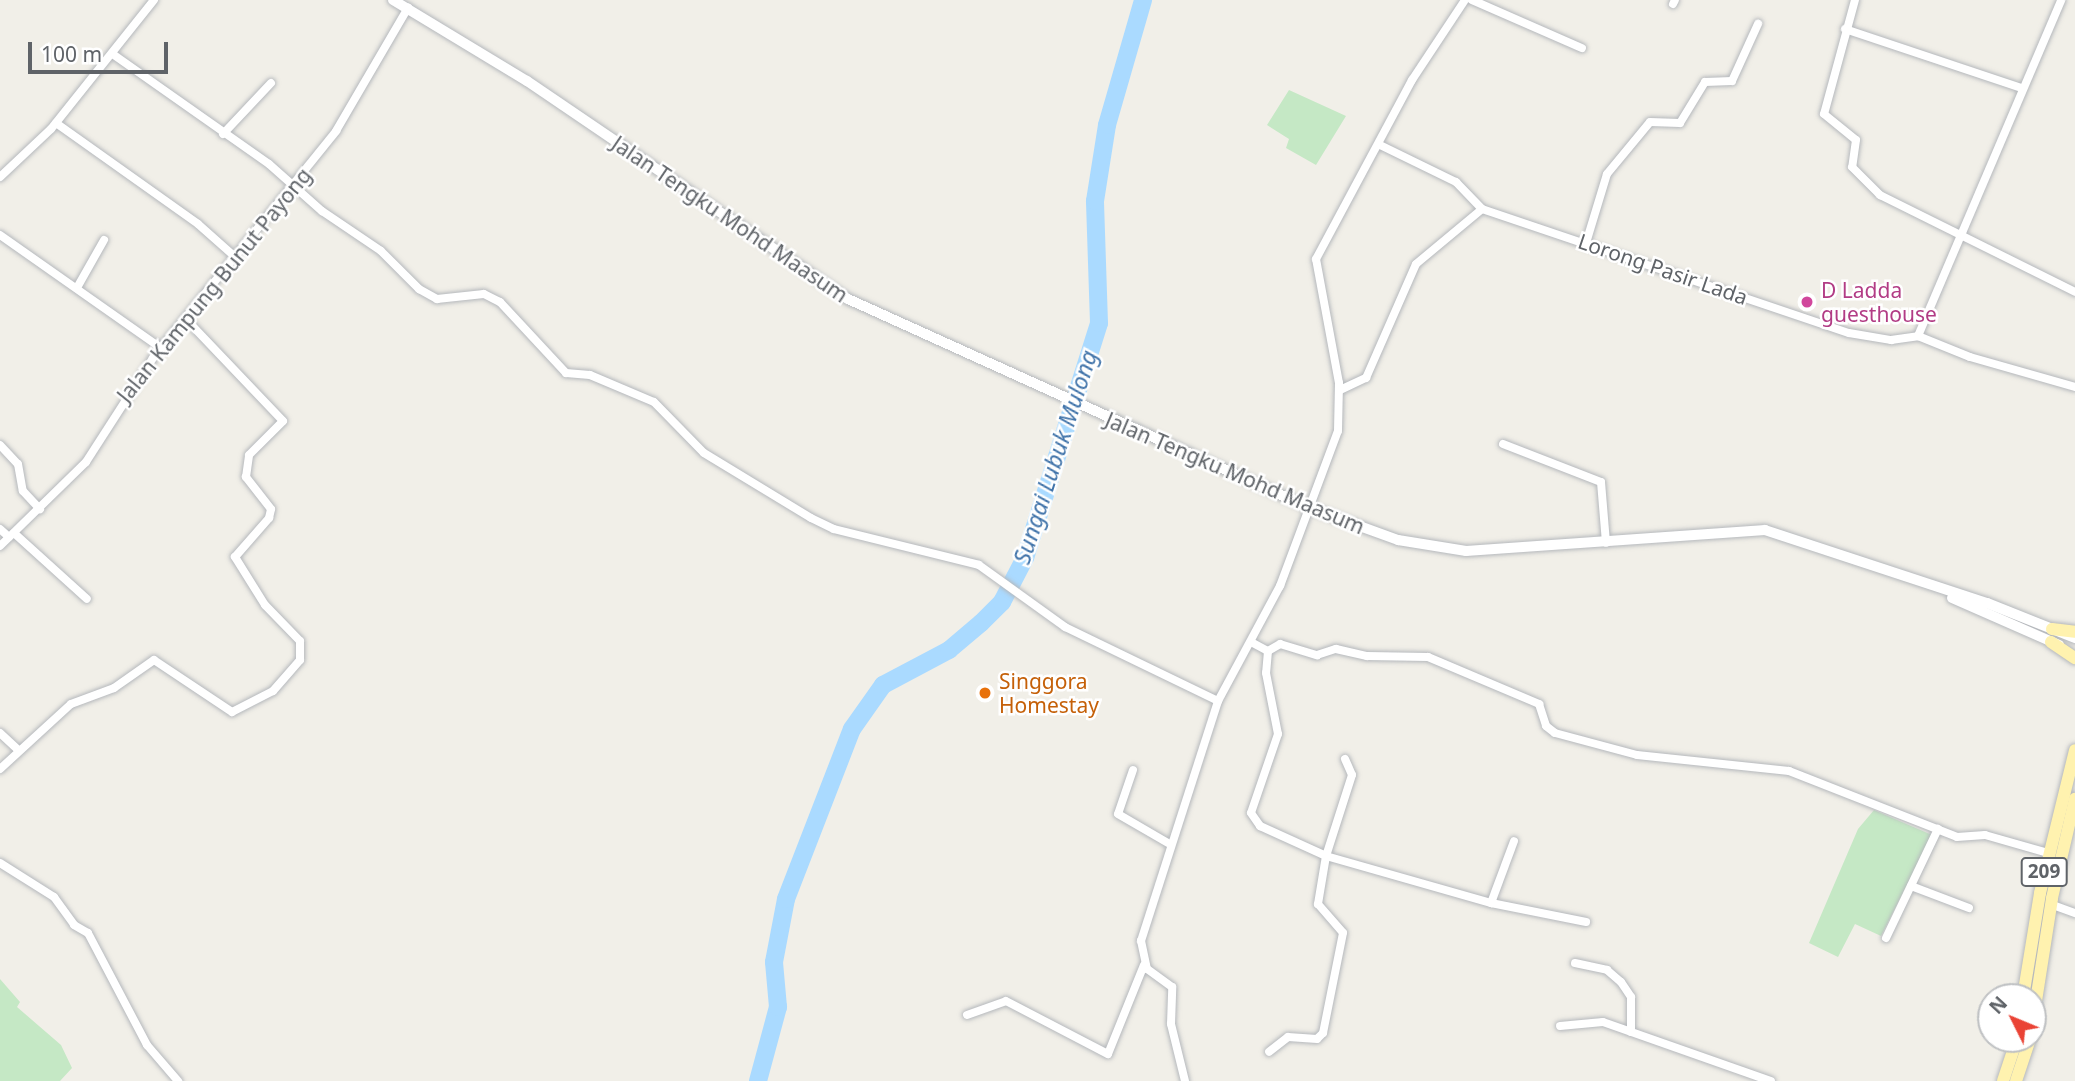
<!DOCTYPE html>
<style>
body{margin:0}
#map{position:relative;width:2075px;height:1081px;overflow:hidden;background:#f1efe8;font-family:"Noto Sans",sans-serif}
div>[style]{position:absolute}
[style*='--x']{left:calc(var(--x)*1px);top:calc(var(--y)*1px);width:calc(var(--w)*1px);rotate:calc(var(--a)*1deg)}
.green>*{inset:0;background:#c5e8c5}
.river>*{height:18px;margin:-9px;padding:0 9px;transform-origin:9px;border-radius:9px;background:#aadaff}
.roads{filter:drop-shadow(0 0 2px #b5b8bc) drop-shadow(0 0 2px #b5b8bc)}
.minor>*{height:8px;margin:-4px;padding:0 4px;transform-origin:4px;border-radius:4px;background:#fff}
.secondary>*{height:10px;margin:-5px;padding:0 5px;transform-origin:5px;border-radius:5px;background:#fff}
.primary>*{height:12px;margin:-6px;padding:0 6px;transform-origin:6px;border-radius:6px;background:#fff2af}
.dots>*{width:19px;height:19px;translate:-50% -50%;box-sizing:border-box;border:4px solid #fff;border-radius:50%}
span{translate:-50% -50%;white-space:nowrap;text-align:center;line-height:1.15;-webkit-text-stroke:5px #fff;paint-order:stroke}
.shield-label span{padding:2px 5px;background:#fff;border:2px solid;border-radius:5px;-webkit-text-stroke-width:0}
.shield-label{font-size:19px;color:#5f6368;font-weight:700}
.street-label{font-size:21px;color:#5f6368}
.hotel-label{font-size:21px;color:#b23c85}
.left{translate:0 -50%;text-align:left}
.food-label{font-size:21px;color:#c56008}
.water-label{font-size:23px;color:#4174aa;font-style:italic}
.north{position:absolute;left:1977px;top:983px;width:70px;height:70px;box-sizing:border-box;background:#fff;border:2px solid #bfc1c3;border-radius:50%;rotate:313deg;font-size:19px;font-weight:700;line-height:28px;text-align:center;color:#5f6368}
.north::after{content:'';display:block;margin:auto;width:24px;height:32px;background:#ea4335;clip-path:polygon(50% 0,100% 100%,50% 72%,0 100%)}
.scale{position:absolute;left:28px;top:42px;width:140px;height:32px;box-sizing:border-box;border:4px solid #5f6368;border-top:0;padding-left:9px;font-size:21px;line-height:24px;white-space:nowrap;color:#5f6368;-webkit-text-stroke:5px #fff;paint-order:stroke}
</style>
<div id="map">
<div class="green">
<i style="clip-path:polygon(1289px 90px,1346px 116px,1316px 165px,1286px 148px,1289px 139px,1267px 125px)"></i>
<i style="clip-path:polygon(1874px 810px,1932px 835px,1881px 936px,1855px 924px,1838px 957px,1809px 943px,1858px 829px)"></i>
<i style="clip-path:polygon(0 979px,20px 1002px,17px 1007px,61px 1045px,72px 1068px,60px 1081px,0 1081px)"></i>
</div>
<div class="river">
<i style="--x:758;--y:1081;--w:77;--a:-74.9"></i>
<i style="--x:778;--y:1007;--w:45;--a:-95.1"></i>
<i style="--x:774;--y:962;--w:64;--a:-79.2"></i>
<i style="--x:786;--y:899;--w:182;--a:-68.8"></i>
<i style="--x:852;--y:729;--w:54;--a:-54.8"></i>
<i style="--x:883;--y:685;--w:75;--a:-27.9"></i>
<i style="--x:949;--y:650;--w:42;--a:-40.2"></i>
<i style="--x:981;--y:623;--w:30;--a:-45"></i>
<i style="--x:1002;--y:602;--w:50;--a:-62.4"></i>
<i style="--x:1025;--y:558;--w:246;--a:-72.5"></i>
<i style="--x:1099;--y:323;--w:122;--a:-91.9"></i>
<i style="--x:1095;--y:201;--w:77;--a:-81"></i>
<i style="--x:1107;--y:125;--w:130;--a:-73.9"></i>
</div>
<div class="roads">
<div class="minor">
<i style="--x:1472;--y:0;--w:120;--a:23.6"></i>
<i style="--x:1855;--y:0;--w:118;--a:105.2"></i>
<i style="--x:1824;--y:114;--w:41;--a:39.1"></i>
<i style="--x:1856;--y:140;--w:27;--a:98"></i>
<i style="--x:1852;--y:167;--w:40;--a:45"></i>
<i style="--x:1880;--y:195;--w:218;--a:26.4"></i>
<i style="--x:1673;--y:4;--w:4;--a:-63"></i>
<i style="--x:1845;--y:29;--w:186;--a:18.5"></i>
<i style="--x:114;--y:55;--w:189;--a:35.1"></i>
<i style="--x:269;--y:164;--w:71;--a:41.6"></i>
<i style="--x:322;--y:211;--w:71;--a:34.1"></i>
<i style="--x:381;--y:251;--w:54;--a:45"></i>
<i style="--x:419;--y:289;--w:21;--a:29"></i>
<i style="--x:437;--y:299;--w:47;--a:-6.1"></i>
<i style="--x:484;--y:294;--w:18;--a:27"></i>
<i style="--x:500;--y:302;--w:97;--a:47.1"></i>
<i style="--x:566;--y:373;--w:24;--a:5"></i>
<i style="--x:590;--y:375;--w:69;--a:22.9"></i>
<i style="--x:654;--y:402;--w:71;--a:45.6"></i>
<i style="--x:704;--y:453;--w:125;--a:31.3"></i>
<i style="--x:811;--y:518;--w:25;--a:26"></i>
<i style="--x:834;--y:529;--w:149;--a:13.9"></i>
<i style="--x:979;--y:565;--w:106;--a:35.8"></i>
<i style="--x:1065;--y:627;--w:170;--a:25.8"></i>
<i style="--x:56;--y:123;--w:174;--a:35.4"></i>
<i style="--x:198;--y:224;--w:48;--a:41.6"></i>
<i style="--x:223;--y:134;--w:70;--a:-46.7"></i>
<i style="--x:1380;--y:145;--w:85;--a:26"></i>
<i style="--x:1456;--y:182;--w:37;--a:46"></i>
<i style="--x:0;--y:177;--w:70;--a:-43.3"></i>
<i style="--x:51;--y:129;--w:165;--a:-51.4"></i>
<i style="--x:0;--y:235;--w:197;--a:35.1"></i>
<i style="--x:1586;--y:243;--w:72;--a:-73.1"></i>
<i style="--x:1607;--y:174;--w:67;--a:-50.4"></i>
<i style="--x:1650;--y:122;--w:30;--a:2"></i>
<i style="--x:1680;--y:123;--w:48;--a:-58.6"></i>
<i style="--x:1705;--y:82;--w:27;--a:-2"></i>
<i style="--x:1732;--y:81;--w:63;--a:-65.5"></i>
<i style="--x:78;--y:286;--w:53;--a:-60.5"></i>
<i style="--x:1918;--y:336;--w:365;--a:-66.9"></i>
<i style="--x:1340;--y:390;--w:29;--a:-25"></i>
<i style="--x:1366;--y:378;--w:124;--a:-66.3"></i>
<i style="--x:1416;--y:264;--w:86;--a:-39.8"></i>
<i style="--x:1482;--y:209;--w:387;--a:18.7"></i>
<i style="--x:1849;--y:333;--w:43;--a:9.5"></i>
<i style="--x:1891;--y:340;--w:27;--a:-8"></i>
<i style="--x:1918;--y:336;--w:56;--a:22"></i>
<i style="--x:1970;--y:357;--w:109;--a:15.9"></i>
<i style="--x:1503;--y:444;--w:105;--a:21.2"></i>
<i style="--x:1601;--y:482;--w:61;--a:85.3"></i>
<i style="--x:0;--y:445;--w:26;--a:47"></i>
<i style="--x:18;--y:464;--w:27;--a:80"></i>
<i style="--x:23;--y:491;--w:25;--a:47"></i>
<i style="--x:0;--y:529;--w:12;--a:42"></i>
<i style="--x:14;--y:533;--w:98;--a:42.1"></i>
<i style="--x:0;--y:546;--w:120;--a:-44.3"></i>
<i style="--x:86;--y:462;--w:124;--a:-57.2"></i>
<i style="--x:153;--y:358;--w:292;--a:-51.1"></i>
<i style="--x:336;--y:131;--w:143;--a:-59.7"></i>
<i style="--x:1251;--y:642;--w:19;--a:28"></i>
<i style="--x:1268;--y:651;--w:22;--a:95"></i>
<i style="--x:1266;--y:673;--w:62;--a:78.9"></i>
<i style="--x:1278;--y:734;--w:83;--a:108.9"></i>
<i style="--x:1251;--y:813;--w:16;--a:55"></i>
<i style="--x:1260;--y:826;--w:72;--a:24.4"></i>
<i style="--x:1326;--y:856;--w:49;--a:99.5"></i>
<i style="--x:1318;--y:904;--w:38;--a:49"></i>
<i style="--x:1343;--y:933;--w:102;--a:101.3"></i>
<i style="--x:1323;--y:1033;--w:8;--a:135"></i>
<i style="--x:1317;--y:1039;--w:29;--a:-176"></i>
<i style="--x:1288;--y:1037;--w:24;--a:142"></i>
<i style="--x:1268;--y:651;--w:14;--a:-30"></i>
<i style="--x:1280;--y:644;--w:39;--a:17"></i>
<i style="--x:1317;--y:655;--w:20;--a:-18"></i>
<i style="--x:1336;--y:649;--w:32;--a:13"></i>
<i style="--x:1367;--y:656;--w:61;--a:0.9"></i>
<i style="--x:1428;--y:657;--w:121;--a:22.9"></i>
<i style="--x:1539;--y:704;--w:23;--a:72"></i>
<i style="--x:1546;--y:726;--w:11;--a:38"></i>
<i style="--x:1555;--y:733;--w:85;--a:15"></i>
<i style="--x:1637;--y:755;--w:153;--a:6"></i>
<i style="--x:1789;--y:771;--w:180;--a:21.4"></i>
<i style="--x:1957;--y:837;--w:28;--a:-4"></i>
<i style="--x:1985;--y:835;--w:66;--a:15.9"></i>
<i style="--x:0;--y:733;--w:25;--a:43"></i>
<i style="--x:1345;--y:759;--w:17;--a:66"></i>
<i style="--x:1352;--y:775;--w:85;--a:107.8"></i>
<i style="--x:1326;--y:856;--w:172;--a:15.9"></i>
<i style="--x:1491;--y:903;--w:97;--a:11.3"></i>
<i style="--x:0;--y:769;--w:96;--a:-42.5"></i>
<i style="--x:71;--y:704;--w:46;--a:-20.4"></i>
<i style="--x:114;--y:688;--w:49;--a:-35"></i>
<i style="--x:154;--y:660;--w:94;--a:33.7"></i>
<i style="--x:232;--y:712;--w:46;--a:-27.1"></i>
<i style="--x:273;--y:691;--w:41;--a:-48.9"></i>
<i style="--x:300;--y:660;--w:19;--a:-90"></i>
<i style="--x:300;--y:641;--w:50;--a:-134.2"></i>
<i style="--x:265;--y:605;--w:57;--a:-122"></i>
<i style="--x:235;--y:557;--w:52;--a:-48.9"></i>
<i style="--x:269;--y:518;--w:9;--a:-77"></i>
<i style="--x:271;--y:509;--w:41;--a:-128"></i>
<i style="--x:246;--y:477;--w:22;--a:-82"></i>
<i style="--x:249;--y:455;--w:48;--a:-45"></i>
<i style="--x:283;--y:421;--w:142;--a:-133.6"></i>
<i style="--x:1133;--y:770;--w:46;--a:108.8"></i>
<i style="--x:1118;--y:814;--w:58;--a:30.1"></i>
<i style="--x:0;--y:863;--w:64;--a:32.2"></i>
<i style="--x:54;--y:897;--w:34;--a:54"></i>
<i style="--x:74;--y:925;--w:16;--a:30"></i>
<i style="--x:88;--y:933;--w:127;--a:62.2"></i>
<i style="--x:147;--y:1045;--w:48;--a:49.3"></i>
<i style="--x:1911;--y:886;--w:62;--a:20.8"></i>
<i style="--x:1491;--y:903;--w:66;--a:-69.6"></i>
<i style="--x:2050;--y:904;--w:27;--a:20"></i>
<i style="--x:1886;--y:938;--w:121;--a:-64.5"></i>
<i style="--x:1575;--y:963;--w:33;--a:12"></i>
<i style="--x:1607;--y:970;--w:18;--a:41"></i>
<i style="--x:1621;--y:982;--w:18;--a:56"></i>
<i style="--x:1631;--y:997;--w:35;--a:90"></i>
<i style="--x:967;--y:1015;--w:41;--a:-19.7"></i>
<i style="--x:1006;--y:1001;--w:115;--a:27.5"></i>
<i style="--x:1108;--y:1054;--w:96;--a:-68"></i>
<i style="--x:1560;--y:1026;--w:43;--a:-5.3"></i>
<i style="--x:1603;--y:1022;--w:178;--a:19.4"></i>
<i style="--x:1185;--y:1081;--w:59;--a:-103.8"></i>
<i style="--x:1171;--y:1024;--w:37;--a:-88"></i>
<i style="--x:1172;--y:987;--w:31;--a:-144"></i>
<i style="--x:1147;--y:969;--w:29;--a:-102"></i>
<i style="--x:1141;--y:941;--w:252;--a:-72.2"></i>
<i style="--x:1218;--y:701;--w:131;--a:-61.7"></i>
<i style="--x:1280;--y:586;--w:165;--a:-69.5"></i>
<i style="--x:1338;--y:431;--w:48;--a:-88.8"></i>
<i style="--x:1339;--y:383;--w:126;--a:-100.5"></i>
<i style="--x:1316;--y:259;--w:203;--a:-61.8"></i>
<i style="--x:1412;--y:80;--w:96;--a:-56.5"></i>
</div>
<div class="secondary">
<i style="--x:393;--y:0;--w:157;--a:31.2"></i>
<i style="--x:527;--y:81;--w:388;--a:34.2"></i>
<i style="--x:848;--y:299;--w:507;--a:24.34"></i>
<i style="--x:1310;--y:508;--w:94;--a:20"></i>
<i style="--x:1398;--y:540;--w:69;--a:9.2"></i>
<i style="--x:1466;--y:551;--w:300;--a:-4"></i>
<i style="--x:1765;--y:530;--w:234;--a:18.2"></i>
<i style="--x:1987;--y:603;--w:95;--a:21.7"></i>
<i style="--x:1952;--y:598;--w:117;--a:23.7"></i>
</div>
<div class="primary">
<i style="--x:2052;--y:629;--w:23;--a:7"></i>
<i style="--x:2051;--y:642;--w:29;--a:34"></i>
<i style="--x:2023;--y:997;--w:105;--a:-80.7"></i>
<i style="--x:2040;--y:893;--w:147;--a:-76.2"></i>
<i style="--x:2033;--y:1020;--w:123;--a:-81.1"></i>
<i style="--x:2052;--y:898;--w:102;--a:-76.9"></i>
<i style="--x:2003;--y:1081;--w:44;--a:-71.6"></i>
<i style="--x:2016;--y:1081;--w:44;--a:-71.6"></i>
</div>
</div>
<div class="dots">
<i style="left:1807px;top:302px;background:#d1479c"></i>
<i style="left:985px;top:693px;background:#e8710a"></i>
</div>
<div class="shield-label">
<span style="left:2044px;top:872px">209</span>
</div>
<div class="street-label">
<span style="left:730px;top:219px;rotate:34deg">Jalan Tengku Mohd Maasum</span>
<span style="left:1663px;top:269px;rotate:19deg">Lorong Pasir Lada</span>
<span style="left:214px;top:285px;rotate:-51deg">Jalan Kampung Bunut Payong</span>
<span style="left:1235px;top:473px;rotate:23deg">Jalan Tengku Mohd Maasum</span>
</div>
<div class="hotel-label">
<span class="left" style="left:1821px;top:302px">D Ladda<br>guesthouse</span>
</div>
<div class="food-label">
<span class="left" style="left:999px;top:693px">Singgora<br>Homestay</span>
</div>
<div class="water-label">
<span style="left:1055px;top:457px;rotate:-72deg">Sungai Lubuk Mulong</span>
</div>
<div class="north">N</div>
<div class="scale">100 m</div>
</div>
